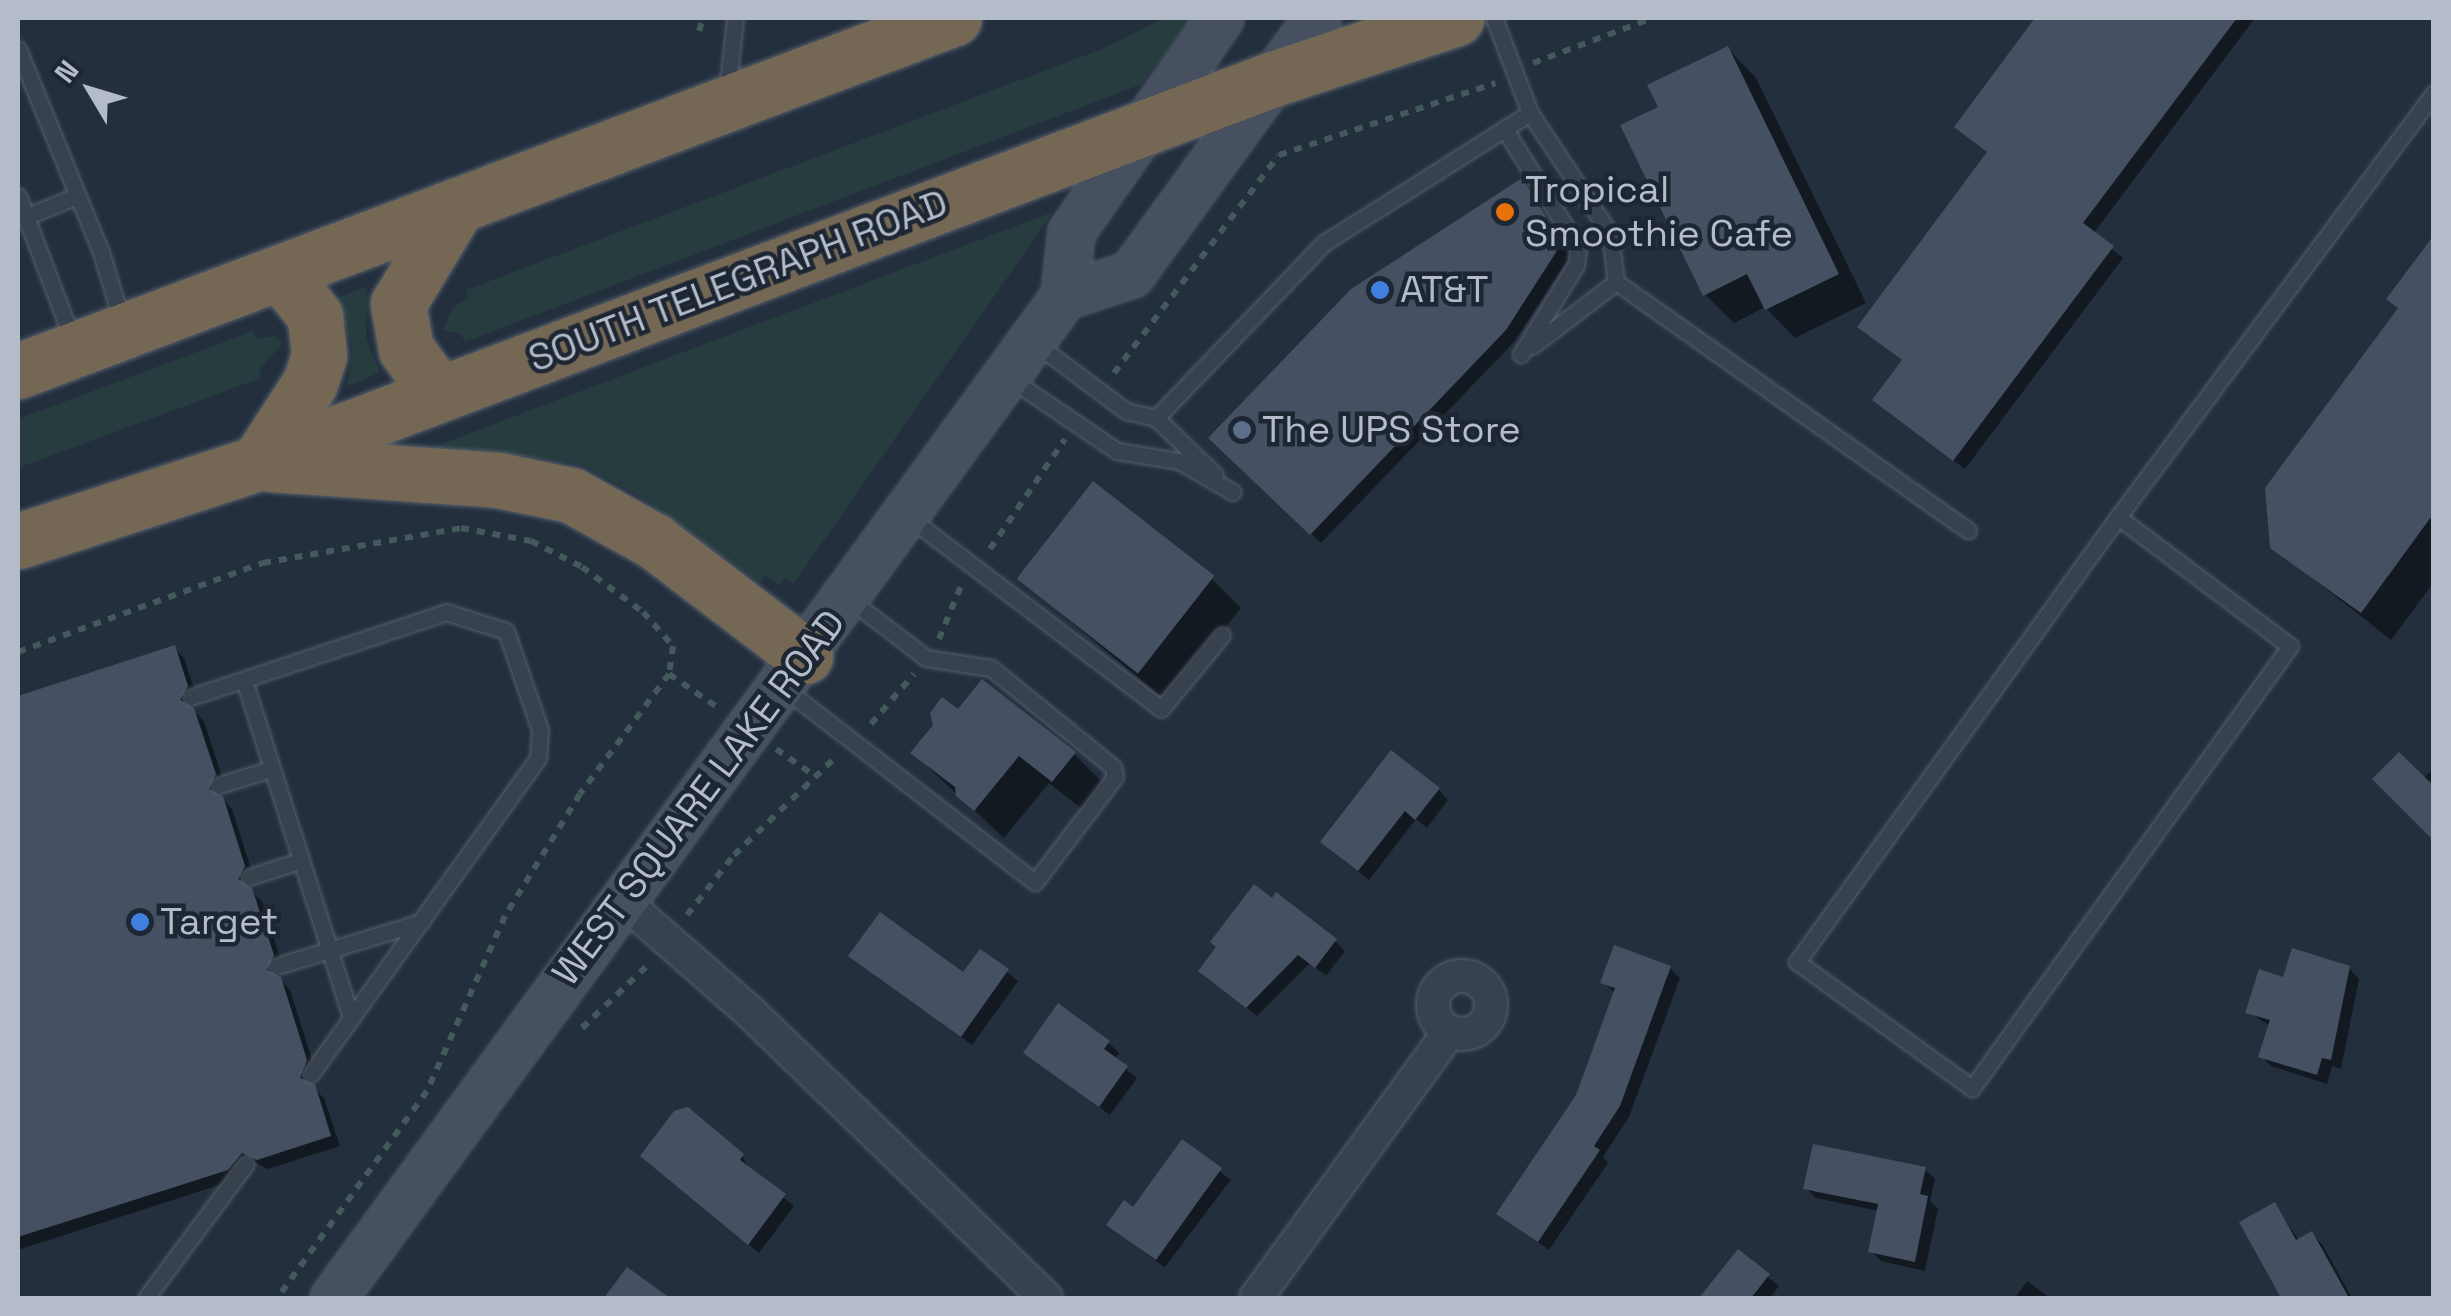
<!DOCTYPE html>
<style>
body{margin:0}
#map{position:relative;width:2451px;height:1316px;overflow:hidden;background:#242f3e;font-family:"Space Grotesk",sans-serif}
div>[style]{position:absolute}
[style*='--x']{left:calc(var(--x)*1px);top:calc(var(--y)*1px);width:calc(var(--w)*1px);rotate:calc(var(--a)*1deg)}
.green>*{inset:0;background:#263c3f}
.shadow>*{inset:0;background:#0007;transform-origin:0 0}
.building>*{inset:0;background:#455162;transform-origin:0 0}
.path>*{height:6px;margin-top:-3px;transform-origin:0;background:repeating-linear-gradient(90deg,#44595c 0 8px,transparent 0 16px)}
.roads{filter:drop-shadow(0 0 2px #565f6c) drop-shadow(0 0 2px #565f6c)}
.lane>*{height:15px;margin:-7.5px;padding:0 7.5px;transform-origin:7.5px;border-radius:7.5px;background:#38414e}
.street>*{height:32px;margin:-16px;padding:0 16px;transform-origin:16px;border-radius:16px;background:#38414e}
.street>.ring{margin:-16px;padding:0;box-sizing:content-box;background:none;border:32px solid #38414e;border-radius:50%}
.secondary>*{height:45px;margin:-22.5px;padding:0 22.5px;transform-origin:22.5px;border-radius:22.5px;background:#465061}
.highway>*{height:55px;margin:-27.5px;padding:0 27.5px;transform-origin:27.5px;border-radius:27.5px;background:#746855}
.dots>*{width:28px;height:28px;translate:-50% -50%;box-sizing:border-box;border:5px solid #1d2633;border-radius:50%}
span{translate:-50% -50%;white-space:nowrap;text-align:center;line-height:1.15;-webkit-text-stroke:9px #1d2633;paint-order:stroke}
.poi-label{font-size:38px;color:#b4bcc9}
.left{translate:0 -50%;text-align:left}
.street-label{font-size:38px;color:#b4bcc9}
.frame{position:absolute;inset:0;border:20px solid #b4bcc9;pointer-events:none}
.north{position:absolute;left:40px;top:40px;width:100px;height:100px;-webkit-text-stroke:8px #1d2633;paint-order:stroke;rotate:308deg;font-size:28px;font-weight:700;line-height:40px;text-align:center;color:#b4bcc9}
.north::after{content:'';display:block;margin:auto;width:35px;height:45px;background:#b4bcc9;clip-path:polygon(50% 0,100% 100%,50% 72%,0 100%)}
</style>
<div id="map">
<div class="green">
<i style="clip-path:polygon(1165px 18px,1193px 18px,1142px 84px,465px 342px,461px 334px,443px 330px,453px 307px,468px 299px,466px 290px,1102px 49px)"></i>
<i style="clip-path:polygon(1053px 212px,794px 583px,786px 578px,779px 585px,766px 575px,760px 583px,636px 494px,582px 465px,526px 456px,399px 460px)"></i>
<i style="clip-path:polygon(367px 286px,366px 339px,380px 372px,347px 387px,352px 346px,336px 299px)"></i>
<i style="clip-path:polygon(253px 331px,256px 339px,274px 336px,282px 344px,259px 370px,261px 378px,18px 468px,18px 419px)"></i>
</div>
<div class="shadow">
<i style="clip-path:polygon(2039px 18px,2255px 18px,2093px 234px,2123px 258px,1965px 469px,1885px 410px,1904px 362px,1860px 327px,1990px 154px,1957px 127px)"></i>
<i style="clip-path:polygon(1728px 49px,1756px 78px,1866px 303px,1795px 338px,1765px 307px,1734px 323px,1705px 294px,1661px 108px)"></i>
<i style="clip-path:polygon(1522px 182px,1571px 255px,1515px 341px,1321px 543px,1212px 438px)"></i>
<i style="clip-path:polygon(2434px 239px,2434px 582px,2391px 640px,2273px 547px)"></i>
<i style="clip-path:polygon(1019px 578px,1212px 579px,1241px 608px,1166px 701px)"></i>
<i style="clip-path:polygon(174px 648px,184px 658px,197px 698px,191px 708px,204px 721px,225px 786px,220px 796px,232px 809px,254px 878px,248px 889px,262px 901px,283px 967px,278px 977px,290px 990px,316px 1072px,311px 1086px,324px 1098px,340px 1146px,268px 1169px,254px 1162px,238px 1179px,18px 1250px,18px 699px)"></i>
<i style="clip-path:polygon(958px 712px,1074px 754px,1103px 783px,1082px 809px,1049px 783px,1004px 838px,913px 753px)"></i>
<i style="clip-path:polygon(2434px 768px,2434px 838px,2423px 779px)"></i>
<i style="clip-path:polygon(1438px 789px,1448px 800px,1427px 828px,1416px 819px,1369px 880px,1333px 852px)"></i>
<i style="clip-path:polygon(1335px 941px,1345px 951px,1326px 976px,1310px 963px,1257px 1016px,1211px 981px)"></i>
<i style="clip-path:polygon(981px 952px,1018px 981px,972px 1045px,852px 956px,964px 975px)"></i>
<i style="clip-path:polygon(1670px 968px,1680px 978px,1629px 1117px,1603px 1157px,1608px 1163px,1549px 1250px,1499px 1213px,1578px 1096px,1615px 993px,1603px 982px)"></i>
<i style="clip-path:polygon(2349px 968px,2359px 979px,2341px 1069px,2332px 1066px,2327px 1084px,2271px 1066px,2261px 1056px,2270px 1026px,2248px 1012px,2285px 980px)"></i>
<i style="clip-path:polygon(1109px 1043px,1119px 1053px,1114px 1059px,1137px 1078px,1110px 1115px,1026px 1053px)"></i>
<i style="left:1182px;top:1143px;width:61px;height:110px;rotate:37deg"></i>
<i style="clip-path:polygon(742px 1156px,750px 1170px,794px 1206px,759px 1253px,654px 1166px)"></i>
<i style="clip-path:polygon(1924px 1169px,1935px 1179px,1930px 1201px,1938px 1209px,1925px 1271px,1881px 1261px,1871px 1251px,1879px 1211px,1816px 1198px,1806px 1188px)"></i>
<i style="clip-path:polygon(2275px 1205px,2299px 1241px,2312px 1234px,2322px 1244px,2352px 1298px,2281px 1294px)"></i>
<i style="clip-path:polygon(1738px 1253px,1779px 1286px,1770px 1298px,1703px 1298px)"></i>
<i style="clip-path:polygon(2027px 1281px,2050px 1298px,2015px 1298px)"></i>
</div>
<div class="building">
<i style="clip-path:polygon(2035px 18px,2237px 18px,2083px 223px,2114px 246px,1953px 461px,1872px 400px,1902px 360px,1857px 327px,1987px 152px,1954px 127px)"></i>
<i style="clip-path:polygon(1728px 46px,1839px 274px,1765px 310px,1747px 274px,1703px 296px,1620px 125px,1658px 107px,1647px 85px)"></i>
<i style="clip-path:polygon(1522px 178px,1562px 243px,1506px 330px,1310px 535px,1208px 438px,1351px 289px)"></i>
<i style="clip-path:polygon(2434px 235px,2434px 513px,2361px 613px,2270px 548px,2265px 488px,2398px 308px,2386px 299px)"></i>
<i style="left:1093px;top:481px;width:154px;height:124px;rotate:38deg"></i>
<i style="clip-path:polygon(175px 645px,188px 686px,180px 700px,194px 708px,216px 774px,209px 789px,223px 796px,245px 866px,238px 879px,252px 888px,274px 955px,267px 970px,281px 977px,307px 1060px,300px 1078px,315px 1084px,331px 1136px,257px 1160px,242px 1153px,228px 1170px,18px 1237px,18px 696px)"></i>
<i style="clip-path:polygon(982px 679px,1076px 752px,1052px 782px,1019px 756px,974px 811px,956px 796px,955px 787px,910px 753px,933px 725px,930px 713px,942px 697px,958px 709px)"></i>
<i style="clip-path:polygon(1391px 750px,1440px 788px,1415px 820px,1405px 811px,1358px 871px,1320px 842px)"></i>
<i style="clip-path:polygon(2399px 752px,2434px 786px,2434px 841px,2372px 779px)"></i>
<i style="clip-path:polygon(1254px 884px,1272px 898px,1276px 892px,1337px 939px,1315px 968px,1298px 955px,1246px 1008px,1198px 971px,1216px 947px,1210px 942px)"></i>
<i style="clip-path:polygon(880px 912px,963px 972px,980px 949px,1009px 969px,961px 1037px,848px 956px)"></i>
<i style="clip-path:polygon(1614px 945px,1671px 966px,1620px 1106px,1594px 1146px,1600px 1150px,1538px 1242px,1496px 1214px,1576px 1095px,1615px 988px,1600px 983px)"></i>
<i style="clip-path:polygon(2292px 948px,2350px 966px,2331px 1060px,2322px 1058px,2317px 1075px,2258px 1057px,2270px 1020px,2245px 1013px,2259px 969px,2283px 977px)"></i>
<i style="clip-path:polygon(1058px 1003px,1110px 1041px,1104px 1049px,1128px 1066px,1099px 1107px,1023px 1053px)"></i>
<i style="clip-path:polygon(688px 1107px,744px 1154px,740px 1160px,786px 1194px,748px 1245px,640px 1156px,674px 1111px)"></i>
<i style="clip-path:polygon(1182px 1139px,1222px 1168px,1156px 1260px,1106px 1225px,1124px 1200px,1133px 1207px)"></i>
<i style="clip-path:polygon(1813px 1144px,1926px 1167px,1920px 1194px,1928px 1196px,1915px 1262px,1868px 1252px,1878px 1204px,1803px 1189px)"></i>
<i style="clip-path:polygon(2275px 1202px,2296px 1240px,2312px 1231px,2349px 1298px,2281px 1298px,2239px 1222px)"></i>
<i style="clip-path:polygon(1738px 1249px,1770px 1274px,1751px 1298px,1699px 1298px)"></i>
<i style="clip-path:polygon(627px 1267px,670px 1298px,604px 1298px)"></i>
</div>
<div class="path">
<i style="--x:699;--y:31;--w:14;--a:-73"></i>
<i style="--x:1533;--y:63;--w:128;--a:-20.6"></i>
<i style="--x:1114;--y:373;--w:273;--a:-52.9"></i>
<i style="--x:1279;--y:155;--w:228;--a:-18.4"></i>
<i style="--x:990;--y:549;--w:133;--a:-55.7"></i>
<i style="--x:939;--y:639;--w:57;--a:-67.5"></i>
<i style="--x:18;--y:652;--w:261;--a:-20"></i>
<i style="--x:263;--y:563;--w:201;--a:-10"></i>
<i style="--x:461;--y:528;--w:71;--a:10.5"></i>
<i style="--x:531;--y:541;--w:57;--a:27"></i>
<i style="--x:582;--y:567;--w:76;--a:36.4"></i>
<i style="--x:643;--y:612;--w:45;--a:48.6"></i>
<i style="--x:673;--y:646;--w:28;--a:98"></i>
<i style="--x:669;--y:674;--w:149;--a:126.6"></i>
<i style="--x:580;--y:794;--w:143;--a:121.6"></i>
<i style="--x:505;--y:916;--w:192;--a:114"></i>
<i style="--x:427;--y:1091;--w:256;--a:125.9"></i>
<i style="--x:669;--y:674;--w:58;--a:34.5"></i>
<i style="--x:871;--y:724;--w:66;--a:-49.3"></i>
<i style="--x:776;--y:749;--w:47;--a:34.7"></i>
<i style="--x:687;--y:915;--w:76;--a:-51.9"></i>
<i style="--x:734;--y:855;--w:141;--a:-43.9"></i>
<i style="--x:582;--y:1028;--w:93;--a:-43.7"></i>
</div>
<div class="roads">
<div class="lane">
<i style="--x:1494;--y:18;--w:102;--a:69.2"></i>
<i style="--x:18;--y:49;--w:219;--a:67.8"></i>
<i style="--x:101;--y:252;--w:73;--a:73.3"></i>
<i style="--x:727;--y:93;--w:75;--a:-83.9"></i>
<i style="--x:1504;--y:128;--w:140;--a:58.1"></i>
<i style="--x:1578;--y:247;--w:18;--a:96"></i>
<i style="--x:1576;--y:265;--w:105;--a:121.7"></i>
<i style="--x:18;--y:196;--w:155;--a:69.2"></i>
<i style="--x:25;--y:217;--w:53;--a:-22.2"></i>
<i style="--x:1035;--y:343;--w:114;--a:36.8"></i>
<i style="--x:1126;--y:411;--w:31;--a:13"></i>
<i style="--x:1156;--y:418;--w:82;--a:44"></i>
<i style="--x:1532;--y:346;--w:106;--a:-37.3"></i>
<i style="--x:1008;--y:377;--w:132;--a:34.2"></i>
<i style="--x:1117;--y:451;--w:63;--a:9.2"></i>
<i style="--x:1179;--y:461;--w:62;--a:29.9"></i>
<i style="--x:1156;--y:418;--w:243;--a:-46.2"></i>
<i style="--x:1324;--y:243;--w:244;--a:-32.3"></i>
<i style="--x:1530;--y:113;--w:145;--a:56.5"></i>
<i style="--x:1610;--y:234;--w:48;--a:82.9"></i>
<i style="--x:1616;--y:282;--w:431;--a:35.2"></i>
<i style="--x:907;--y:516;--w:319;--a:37.2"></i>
<i style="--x:1161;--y:709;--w:96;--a:-50.5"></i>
<i style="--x:2118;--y:517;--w:215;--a:36.9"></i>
<i style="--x:2290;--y:646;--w:545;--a:125.73"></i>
<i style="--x:1972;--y:1088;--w:216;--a:-144.2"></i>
<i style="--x:1797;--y:962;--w:549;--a:-54.2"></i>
<i style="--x:2118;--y:517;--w:529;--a:-53.3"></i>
<i style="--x:244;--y:680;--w:355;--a:72.4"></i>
<i style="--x:785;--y:689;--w:316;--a:37.7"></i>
<i style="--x:1035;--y:882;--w:132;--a:-52.7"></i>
<i style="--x:1115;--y:777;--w:10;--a:-101"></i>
<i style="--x:1113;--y:767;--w:157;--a:-140.9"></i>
<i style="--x:991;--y:668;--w:66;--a:-171.3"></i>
<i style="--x:926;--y:658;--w:97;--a:-142.5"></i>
<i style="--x:191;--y:697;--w:269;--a:-18.4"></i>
<i style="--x:446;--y:612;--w:63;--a:17.6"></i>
<i style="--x:506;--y:631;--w:105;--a:71"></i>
<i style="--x:540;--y:730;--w:28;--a:94"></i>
<i style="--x:538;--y:758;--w:389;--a:125.7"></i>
<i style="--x:219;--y:785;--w:54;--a:-17.1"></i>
<i style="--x:249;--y:877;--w:52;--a:-17.7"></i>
<i style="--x:277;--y:966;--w:151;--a:-17"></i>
<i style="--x:146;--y:1298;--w:167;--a:-53.3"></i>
</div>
<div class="street">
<i style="--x:621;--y:899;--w:173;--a:41.2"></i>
<i style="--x:751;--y:1013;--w:410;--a:44"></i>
<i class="ring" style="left:1433px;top:976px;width:26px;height:26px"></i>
<i style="--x:1256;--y:1298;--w:329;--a:-54"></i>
</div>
<div class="secondary">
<i style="--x:1064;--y:296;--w:71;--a:-18.2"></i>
<i style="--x:1131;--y:274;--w:316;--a:-54"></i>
<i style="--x:333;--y:1298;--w:1240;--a:-53.89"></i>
<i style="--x:1064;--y:296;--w:64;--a:-83.8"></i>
<i style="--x:1071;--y:232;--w:261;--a:-55.2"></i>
</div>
<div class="highway">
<i style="--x:18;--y:371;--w:1000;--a:-20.66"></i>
<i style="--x:439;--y:394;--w:56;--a:-126.3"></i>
<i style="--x:406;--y:349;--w:46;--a:-100.1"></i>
<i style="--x:398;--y:304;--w:116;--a:-58.8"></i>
<i style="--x:258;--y:463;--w:95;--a:-57"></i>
<i style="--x:310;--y:383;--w:29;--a:-72"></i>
<i style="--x:319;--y:355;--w:39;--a:-96"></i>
<i style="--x:315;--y:316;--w:56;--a:-128.5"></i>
<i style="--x:271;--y:464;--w:228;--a:4"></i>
<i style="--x:498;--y:480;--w:75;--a:11.6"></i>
<i style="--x:571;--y:495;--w:95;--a:29"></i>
<i style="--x:654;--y:541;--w:190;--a:37.3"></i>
<i style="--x:18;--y:541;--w:252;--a:-18"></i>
<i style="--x:258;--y:463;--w:1085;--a:-20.72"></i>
<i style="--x:1273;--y:79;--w:193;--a:-18.4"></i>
</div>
</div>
<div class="dots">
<i style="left:1505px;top:212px;background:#e8710a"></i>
<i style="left:1380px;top:290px;background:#3f7fe0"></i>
<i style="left:1242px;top:430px;background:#5c6f8a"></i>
<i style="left:140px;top:922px;background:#3f7fe0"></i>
</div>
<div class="poi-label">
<span class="left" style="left:1525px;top:212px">Tropical<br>Smoothie Cafe</span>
<span class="left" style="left:1400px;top:290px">AT&amp;T</span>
<span class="left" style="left:1262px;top:430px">The UPS Store</span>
<span class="left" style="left:160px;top:922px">Target</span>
</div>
<div class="street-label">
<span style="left:738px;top:281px;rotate:-21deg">SOUTH TELEGRAPH ROAD</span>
<span style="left:699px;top:798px;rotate:-53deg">WEST SQUARE LAKE ROAD</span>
</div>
<div class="frame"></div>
<div class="north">N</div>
</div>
